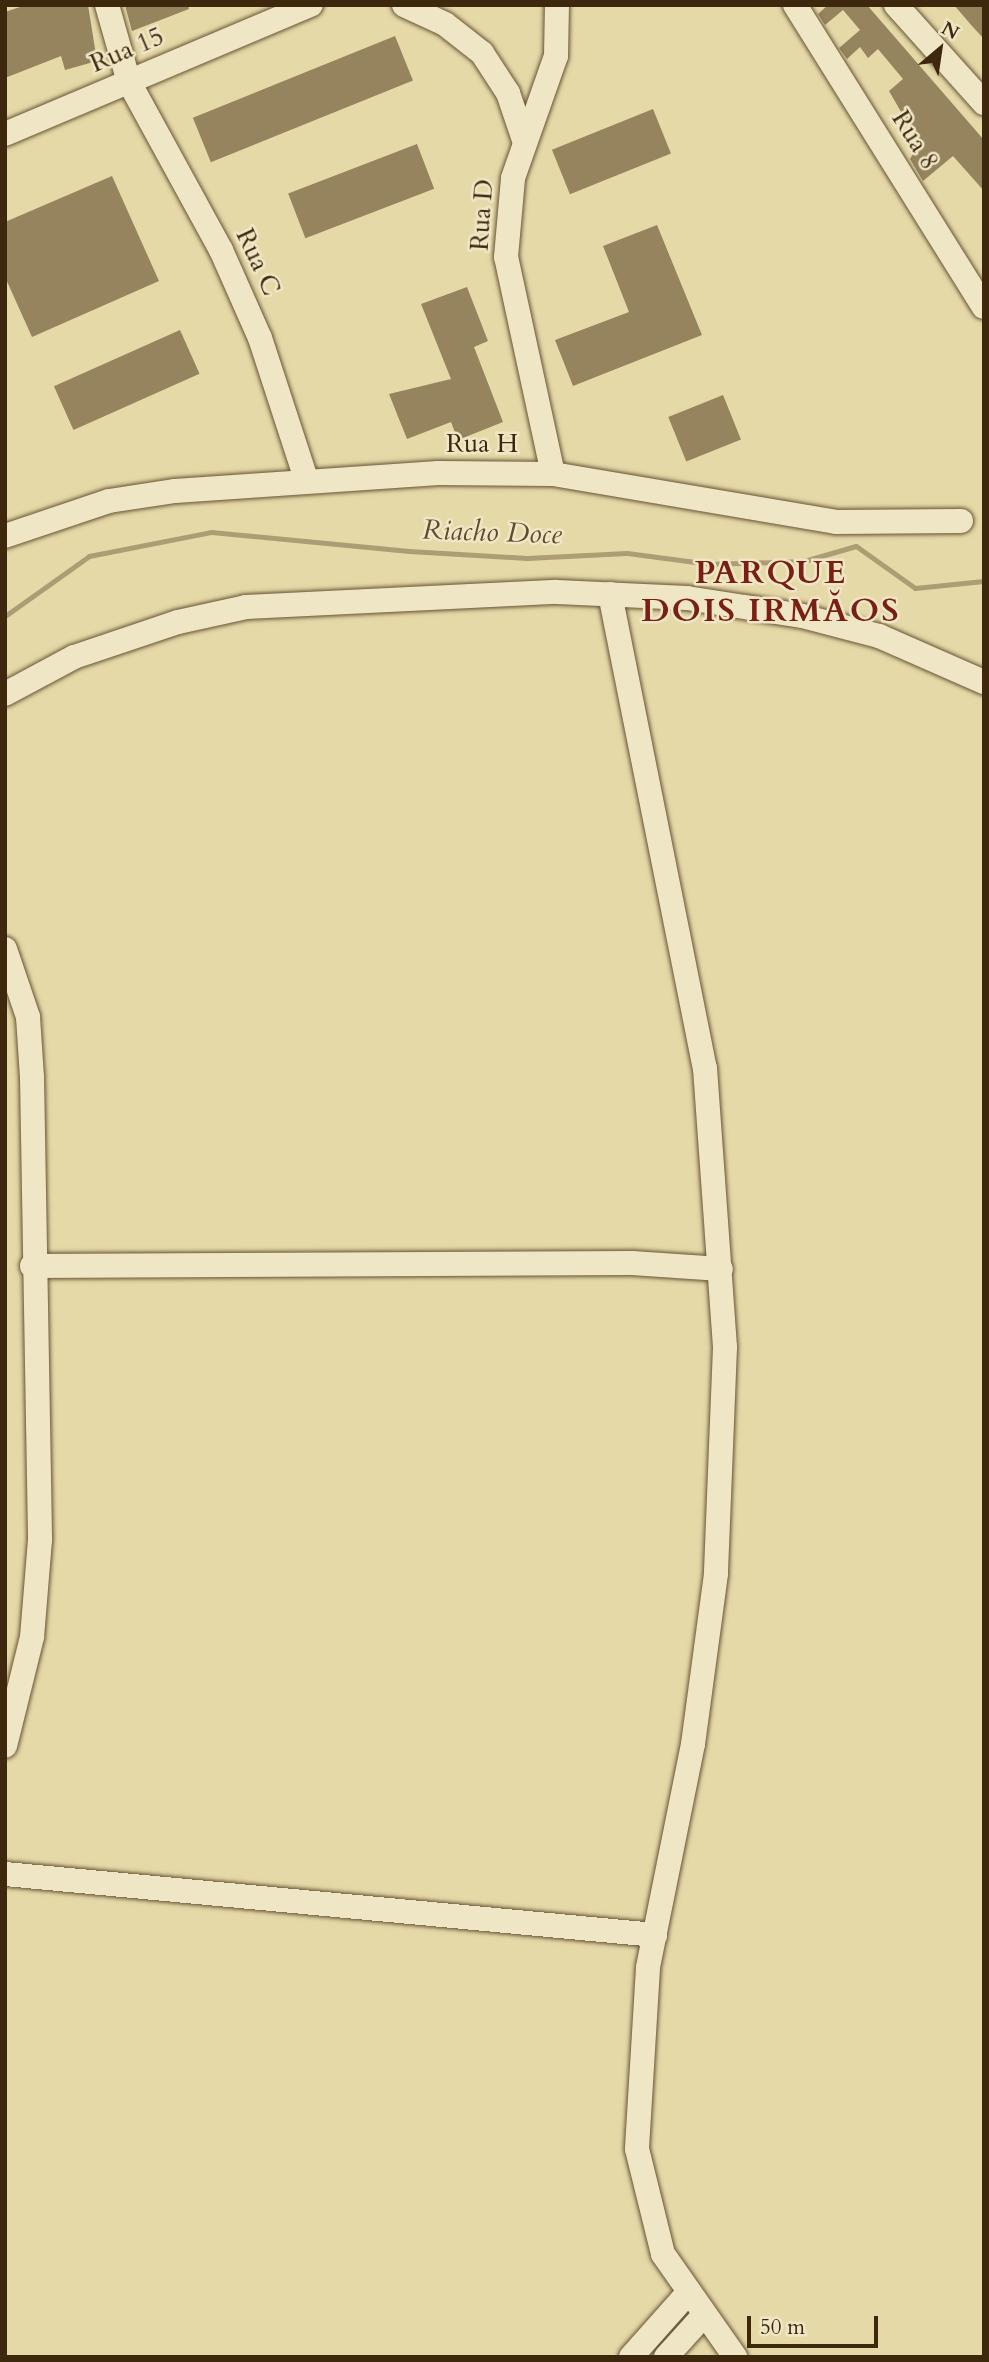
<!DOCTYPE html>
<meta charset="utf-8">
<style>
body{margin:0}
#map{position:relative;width:989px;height:2362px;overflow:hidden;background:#e6d9a8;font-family:Cardo,serif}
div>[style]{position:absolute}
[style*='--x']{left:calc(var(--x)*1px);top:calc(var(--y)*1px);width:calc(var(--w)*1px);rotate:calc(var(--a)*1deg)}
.stream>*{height:5px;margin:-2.5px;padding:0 2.5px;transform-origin:2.5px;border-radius:2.5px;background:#ad9d74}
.building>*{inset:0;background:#95845e;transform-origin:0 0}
.roads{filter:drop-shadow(0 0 2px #675434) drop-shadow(0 0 2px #675434)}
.minor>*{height:24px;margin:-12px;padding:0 12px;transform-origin:12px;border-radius:12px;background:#efe6c6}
span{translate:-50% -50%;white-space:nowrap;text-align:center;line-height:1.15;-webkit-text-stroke:5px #efe6c6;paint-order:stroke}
.street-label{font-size:26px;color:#3d280e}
.water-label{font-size:28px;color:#5f4b2d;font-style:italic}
.district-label{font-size:33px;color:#7a1f14;font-weight:700;letter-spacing:2px}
.frame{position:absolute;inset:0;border:7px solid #3d280e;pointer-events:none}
.north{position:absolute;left:905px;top:14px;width:70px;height:70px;-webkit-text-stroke:5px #efe6c6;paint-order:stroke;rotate:29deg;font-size:19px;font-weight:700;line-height:28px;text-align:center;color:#3d280e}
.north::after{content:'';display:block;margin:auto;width:24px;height:32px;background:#3d280e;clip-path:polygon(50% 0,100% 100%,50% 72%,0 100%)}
.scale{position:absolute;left:747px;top:2316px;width:131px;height:32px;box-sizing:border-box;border:4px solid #3d280e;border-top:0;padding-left:9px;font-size:21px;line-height:24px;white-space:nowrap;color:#3d280e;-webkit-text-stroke:5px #efe6c6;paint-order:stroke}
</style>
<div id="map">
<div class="stream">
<i style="--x:5;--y:616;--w:103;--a:-35.5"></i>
<i style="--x:89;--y:556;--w:124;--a:-11.1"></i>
<i style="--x:211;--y:532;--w:199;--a:5.5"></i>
<i style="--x:409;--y:551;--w:118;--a:3.4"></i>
<i style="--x:527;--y:558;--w:100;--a:-2.9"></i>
<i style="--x:627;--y:553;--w:84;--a:7.5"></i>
<i style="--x:710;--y:564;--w:94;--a:-1.8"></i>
<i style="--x:804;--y:561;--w:54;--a:-16.1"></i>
<i style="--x:856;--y:546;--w:72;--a:35.4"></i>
<i style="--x:915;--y:588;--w:69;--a:-5.8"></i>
</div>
<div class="building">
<i style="clip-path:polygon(26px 5px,88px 5px,97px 61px,65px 70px,61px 56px,5px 78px,5px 12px)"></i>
<i style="clip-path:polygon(125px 5px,188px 5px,189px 9px,132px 31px)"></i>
<i style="clip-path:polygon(828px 5px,867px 5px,984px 140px,984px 191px,953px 156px,923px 181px,910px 159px,919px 143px,889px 91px,903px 79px,878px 49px,868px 58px,860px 47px,847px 59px,839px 48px,860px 30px,843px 10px,825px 25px,818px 14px)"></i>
<i style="clip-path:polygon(954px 5px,984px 5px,984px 39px,972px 26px)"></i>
<i style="left:395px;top:36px;width:48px;height:218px;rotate:68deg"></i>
<i style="left:653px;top:109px;width:48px;height:109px;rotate:68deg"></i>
<i style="left:417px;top:144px;width:48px;height:138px;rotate:69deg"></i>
<i style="clip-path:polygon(112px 176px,159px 281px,32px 337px,5px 277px,5px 222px)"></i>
<i style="clip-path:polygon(657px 225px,702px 335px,573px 386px,555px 340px,629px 312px,603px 246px)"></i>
<i style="clip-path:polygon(467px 287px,488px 341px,474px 347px,503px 422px,458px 440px,451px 422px,407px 439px,389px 394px,451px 379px,421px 304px)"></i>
<i style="left:180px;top:330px;width:48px;height:138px;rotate:66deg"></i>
<i style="left:723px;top:395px;width:48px;height:59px;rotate:68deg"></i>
</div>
<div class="roads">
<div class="minor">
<i style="--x:107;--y:5;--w:80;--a:74.1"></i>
<i style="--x:129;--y:82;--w:192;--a:61.3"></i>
<i style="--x:221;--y:250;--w:96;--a:66.1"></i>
<i style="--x:260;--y:338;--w:148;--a:71.9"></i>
<i style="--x:404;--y:5;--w:45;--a:24.9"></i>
<i style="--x:445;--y:24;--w:47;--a:38.1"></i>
<i style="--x:482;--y:53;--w:48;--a:57"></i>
<i style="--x:508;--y:93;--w:50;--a:71.2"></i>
<i style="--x:795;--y:5;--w:356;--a:58"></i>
<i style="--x:896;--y:5;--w:132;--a:48.1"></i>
<i style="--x:5;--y:134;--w:332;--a:-22.9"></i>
<i style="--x:553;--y:474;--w:222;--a:-102.2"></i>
<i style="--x:506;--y:257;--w:79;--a:-84.9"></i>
<i style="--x:513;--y:178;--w:129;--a:-70.6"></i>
<i style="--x:556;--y:56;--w:51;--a:-88.9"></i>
<i style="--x:5;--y:536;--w:110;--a:-18.6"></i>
<i style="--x:109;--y:501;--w:67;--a:-8.6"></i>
<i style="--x:175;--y:491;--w:264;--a:-3.9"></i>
<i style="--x:438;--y:473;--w:115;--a:0.5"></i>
<i style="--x:553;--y:474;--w:287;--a:9.6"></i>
<i style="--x:836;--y:522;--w:125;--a:-0.5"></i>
<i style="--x:610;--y:594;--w:483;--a:78.7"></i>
<i style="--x:705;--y:1068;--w:280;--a:85.9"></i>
<i style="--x:725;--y:1347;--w:227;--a:92.3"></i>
<i style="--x:716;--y:1574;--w:172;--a:97.7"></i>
<i style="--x:693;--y:1744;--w:228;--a:101.4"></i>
<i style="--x:648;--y:1968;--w:181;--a:93.5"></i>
<i style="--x:637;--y:2149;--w:108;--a:76.1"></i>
<i style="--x:663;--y:2254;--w:126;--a:55"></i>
<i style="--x:5;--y:694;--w:78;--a:-28.2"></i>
<i style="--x:74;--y:657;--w:110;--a:-18.6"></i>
<i style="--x:178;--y:622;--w:70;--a:-12.4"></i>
<i style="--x:246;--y:607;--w:311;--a:-2.8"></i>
<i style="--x:557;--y:592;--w:130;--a:2.6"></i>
<i style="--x:687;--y:598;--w:116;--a:8.9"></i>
<i style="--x:802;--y:616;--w:80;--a:14.6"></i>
<i style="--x:879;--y:636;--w:115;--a:23.7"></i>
<i style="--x:5;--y:949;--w:72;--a:71.3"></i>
<i style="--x:28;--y:1017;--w:60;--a:86.2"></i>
<i style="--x:32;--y:1077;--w:463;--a:89"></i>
<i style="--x:40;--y:1540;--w:97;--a:94.7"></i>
<i style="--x:32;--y:1637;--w:112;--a:103.9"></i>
<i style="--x:32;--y:1266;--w:600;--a:-0.29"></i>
<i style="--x:632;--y:1263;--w:89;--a:3.9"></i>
<i style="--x:5;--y:1874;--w:653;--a:5.36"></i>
<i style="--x:631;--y:2357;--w:83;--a:-48.4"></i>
<i style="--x:666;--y:2357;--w:55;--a:-47.9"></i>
</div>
</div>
<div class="street-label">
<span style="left:127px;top:50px;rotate:-23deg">Rua 15</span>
<span style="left:915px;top:140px;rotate:58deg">Rua 8</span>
<span style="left:482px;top:215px;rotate:-86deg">Rua D</span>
<span style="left:258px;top:262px;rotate:65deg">Rua C</span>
<span style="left:482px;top:444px">Rua H</span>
</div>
<div class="water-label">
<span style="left:492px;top:532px;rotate:2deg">Riacho Doce</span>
</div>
<div class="district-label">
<span style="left:771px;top:592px">PARQUE<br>DOIS IRMĂOS</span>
</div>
<div class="frame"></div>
<div class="north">N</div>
<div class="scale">50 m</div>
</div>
